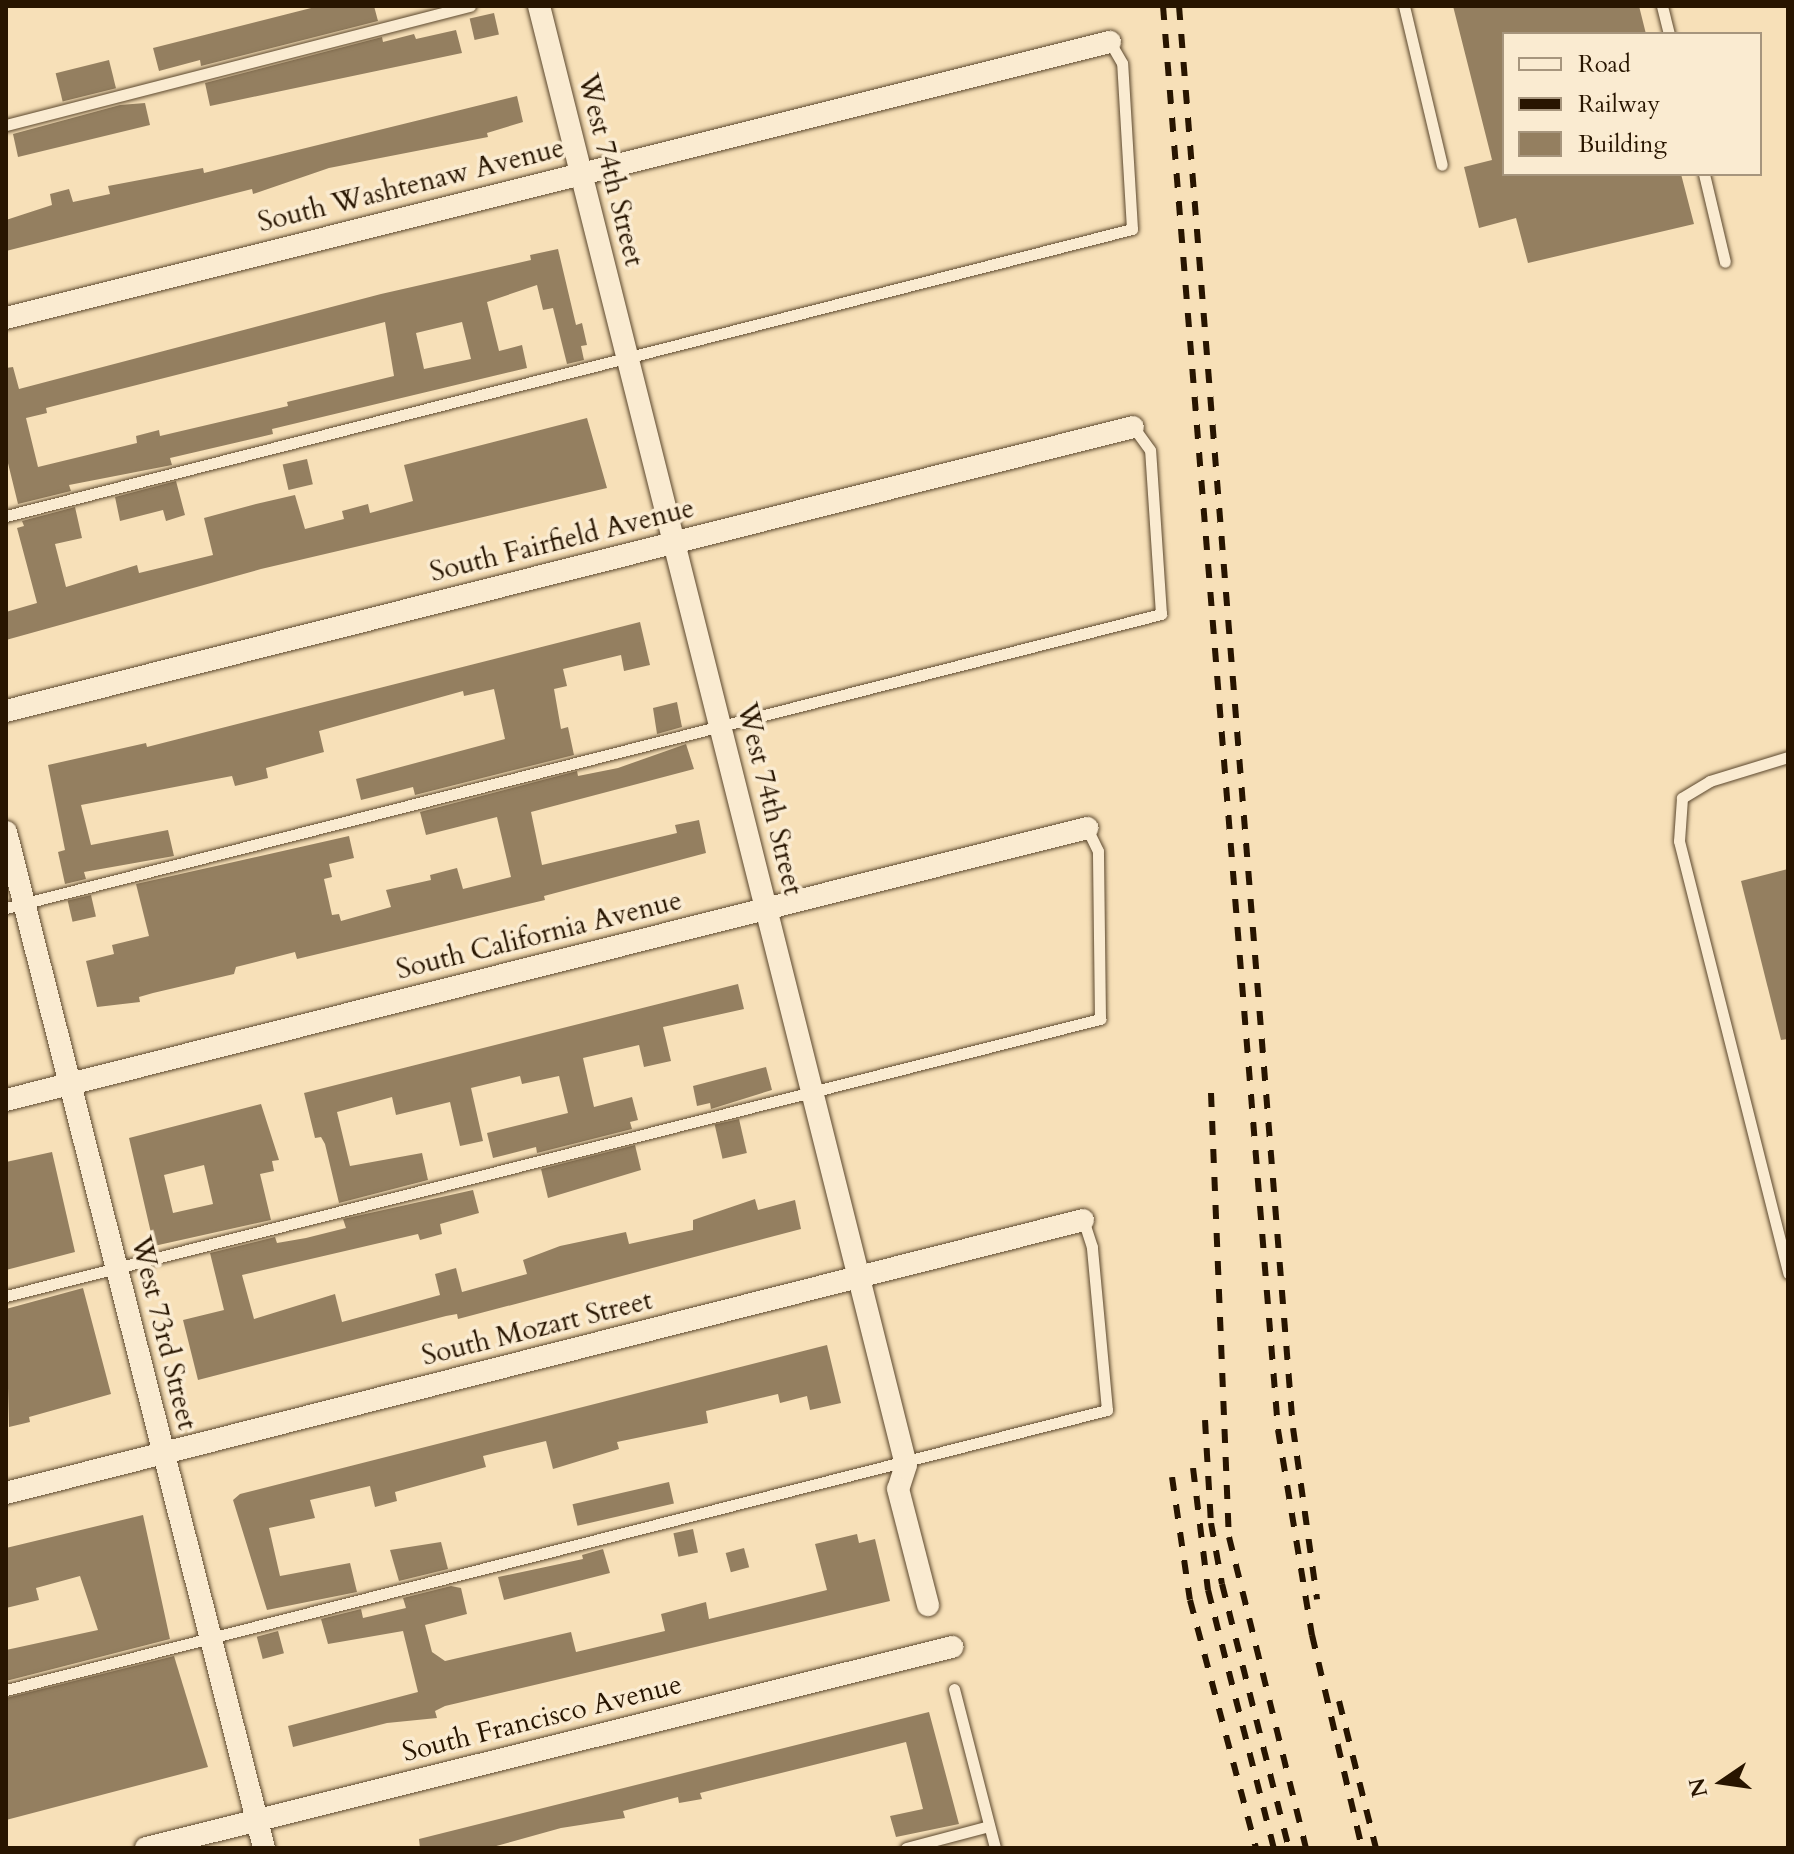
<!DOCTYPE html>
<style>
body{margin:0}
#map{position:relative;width:1794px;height:1854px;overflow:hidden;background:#f7e0b8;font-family:Cardo,serif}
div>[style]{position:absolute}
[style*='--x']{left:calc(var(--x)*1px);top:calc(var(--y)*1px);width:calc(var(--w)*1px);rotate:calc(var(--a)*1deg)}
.building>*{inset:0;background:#947f60;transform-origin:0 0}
.roads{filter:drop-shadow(0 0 2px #5c482e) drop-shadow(0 0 2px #5c482e)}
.service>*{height:11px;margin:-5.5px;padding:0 5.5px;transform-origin:5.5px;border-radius:5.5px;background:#faebd1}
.minor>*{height:22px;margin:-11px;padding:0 11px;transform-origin:11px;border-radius:11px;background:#faebd1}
.rail>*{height:6px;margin-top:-3px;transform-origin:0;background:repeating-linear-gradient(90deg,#281500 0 14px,transparent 0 28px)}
span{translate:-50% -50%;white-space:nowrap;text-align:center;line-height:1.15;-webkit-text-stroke:7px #faebd1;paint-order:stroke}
.street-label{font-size:28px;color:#281500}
.frame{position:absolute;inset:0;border:8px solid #281500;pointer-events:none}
.legend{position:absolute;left:1502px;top:32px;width:260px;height:144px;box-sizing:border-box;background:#faebd1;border:2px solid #a6957d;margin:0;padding:10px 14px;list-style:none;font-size:24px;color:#281500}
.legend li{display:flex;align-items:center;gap:16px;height:40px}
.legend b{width:40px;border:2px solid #a6957d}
.north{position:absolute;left:1682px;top:1742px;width:80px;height:80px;-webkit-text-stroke:6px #faebd1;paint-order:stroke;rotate:257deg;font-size:22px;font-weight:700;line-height:32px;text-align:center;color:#281500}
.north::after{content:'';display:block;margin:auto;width:28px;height:36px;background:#281500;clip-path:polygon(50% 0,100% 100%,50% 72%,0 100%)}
</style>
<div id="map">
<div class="building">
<i style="clip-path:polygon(319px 6px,374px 6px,378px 21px,201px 66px,200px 60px,159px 71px,153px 48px)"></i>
<i style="clip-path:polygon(1453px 6px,1639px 6px,1646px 34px,1504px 34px,1504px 174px,1681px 174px,1694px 224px,1528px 263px,1516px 218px,1479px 228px,1464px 167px,1492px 160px)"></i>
<i style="left:494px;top:13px;width:22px;height:25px;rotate:77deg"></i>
<i style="clip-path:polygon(456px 30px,462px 53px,210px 106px,205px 83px,382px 37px,383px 42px,414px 34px,416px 39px)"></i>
<i style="left:109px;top:60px;width:29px;height:55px;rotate:76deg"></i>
<i style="clip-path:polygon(517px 96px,523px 122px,487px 133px,488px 137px,329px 168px,253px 194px,252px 189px,6px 251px,6px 220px,52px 205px,50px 194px,69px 189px,73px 202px,110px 194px,108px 186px,203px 168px,204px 173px)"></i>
<i style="clip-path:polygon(145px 103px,150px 125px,18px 157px,13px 134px,120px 105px)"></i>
<i style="clip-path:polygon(evenodd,558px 249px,576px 325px,582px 323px,587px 345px,581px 346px,584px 360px,567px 364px,553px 308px,543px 310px,537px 285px,487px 302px,499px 351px,522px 345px,527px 368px,272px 429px,273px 434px,170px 458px,172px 465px,69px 485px,71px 491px,18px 504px,6px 455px,6px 368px,13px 367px,19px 389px,381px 294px,531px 260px,530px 255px,558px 249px,385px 322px,394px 376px,287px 402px,288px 406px,160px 436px,159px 430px,136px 436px,137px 443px,38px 467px,26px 418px,47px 413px,46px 408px,385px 322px,558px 249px,462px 322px,471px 359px,424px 369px,416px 333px,462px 322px)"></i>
<i style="clip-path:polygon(587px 418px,607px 488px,261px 569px,6px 640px,6px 612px,37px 603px,17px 528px,24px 526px,22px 521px,75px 507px,82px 538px,55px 544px,66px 587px,137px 565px,139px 573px,213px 555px,204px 518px,256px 504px,295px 495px,305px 529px,344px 519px,342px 511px,368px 504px,370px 513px,413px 501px,404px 465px)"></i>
<i style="left:307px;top:459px;width:26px;height:25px;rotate:77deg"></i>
<i style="clip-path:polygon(176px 481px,185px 515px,166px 521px,163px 510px,120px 521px,115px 497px)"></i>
<i style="clip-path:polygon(640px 622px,650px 665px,624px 671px,621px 655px,563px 669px,567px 686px,554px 689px,561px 729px,568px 727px,574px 755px,415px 795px,413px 787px,361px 800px,356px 779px,505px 739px,494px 689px,464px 696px,463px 691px,319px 731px,324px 752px,266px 768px,268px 778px,235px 786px,232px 776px,81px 805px,91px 845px,168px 830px,174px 856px,84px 872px,86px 879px,65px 884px,58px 852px,65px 850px,48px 765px,146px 743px,147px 747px)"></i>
<i style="clip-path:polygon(677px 702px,682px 727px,657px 734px,653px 708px)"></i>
<i style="clip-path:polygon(686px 744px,694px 769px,531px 812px,542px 865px,677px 833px,675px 825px,699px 820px,706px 853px,544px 896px,545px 900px,297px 959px,295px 952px,236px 967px,234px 974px,153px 993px,139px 997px,140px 1002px,97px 1007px,86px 961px,114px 954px,112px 945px,149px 936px,136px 884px,349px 836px,354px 858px,329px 864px,332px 877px,324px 879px,332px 915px,339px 914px,341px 921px,391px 907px,386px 890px,431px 880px,430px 875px,457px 868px,463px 889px,511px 877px,497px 817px,426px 835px,420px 812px,577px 771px,578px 776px,618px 768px)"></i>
<i style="clip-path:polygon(1788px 869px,1788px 1039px,1781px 1040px,1741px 881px)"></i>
<i style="left:91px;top:895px;width:22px;height:24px;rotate:77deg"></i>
<i style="clip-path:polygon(738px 984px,744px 1009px,663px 1027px,671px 1061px,644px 1067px,639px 1045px,583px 1058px,594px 1107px,632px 1097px,638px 1120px,630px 1122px,632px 1129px,537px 1153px,536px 1147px,493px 1158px,487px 1133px,568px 1113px,559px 1076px,522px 1084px,520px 1076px,471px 1088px,483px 1141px,460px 1146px,450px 1102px,396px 1115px,392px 1097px,337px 1112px,350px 1166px,422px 1153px,428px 1180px,339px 1203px,325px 1144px,321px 1137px,315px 1138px,304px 1093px)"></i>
<i style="clip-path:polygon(766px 1067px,772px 1090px,711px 1109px,710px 1103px,697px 1106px,693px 1086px)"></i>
<i style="clip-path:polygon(evenodd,261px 1104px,279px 1160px,272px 1161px,274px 1171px,260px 1174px,271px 1220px,154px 1246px,129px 1138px,261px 1104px,204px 1165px,213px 1204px,173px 1213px,164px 1175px,204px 1165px)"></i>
<i style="left:739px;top:1119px;width:35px;height:25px;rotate:77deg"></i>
<i style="clip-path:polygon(635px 1145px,641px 1170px,548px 1198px,541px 1169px)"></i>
<i style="clip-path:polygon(52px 1152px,75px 1252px,6px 1270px,6px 1162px)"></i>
<i style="clip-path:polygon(473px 1190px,479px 1213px,440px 1224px,442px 1234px,420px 1240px,418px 1234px,242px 1275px,254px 1319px,335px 1294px,342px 1322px,440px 1295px,435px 1274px,456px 1268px,462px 1292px,527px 1274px,523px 1260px,560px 1246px,626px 1232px,629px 1244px,693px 1230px,693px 1220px,755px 1199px,758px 1210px,795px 1200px,801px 1229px,458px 1319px,457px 1314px,446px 1316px,198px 1380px,183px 1320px,224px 1310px,210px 1253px,275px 1237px,277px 1243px,306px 1238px,346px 1228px,343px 1219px)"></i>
<i style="clip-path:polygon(83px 1288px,111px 1394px,29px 1417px,30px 1422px,9px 1427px,6px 1309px)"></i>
<i style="clip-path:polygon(827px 1345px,841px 1403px,810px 1410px,807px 1396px,780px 1403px,778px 1394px,706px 1411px,708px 1423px,617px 1442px,619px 1449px,553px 1469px,546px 1441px,483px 1456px,486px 1467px,395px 1492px,397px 1501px,375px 1507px,370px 1486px,310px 1500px,315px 1518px,269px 1528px,280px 1576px,350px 1563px,357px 1592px,267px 1610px,233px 1500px,240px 1494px)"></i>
<i style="left:669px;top:1482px;width:22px;height:99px;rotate:77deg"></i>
<i style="clip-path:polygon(143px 1515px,170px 1639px,6px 1681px,6px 1650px,98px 1630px,80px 1576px,36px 1588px,39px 1600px,6px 1608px,6px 1548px)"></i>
<i style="left:693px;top:1529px;width:24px;height:20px;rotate:78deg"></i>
<i style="clip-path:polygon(857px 1534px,859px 1543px,875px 1539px,890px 1601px,445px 1706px,435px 1711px,437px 1718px,387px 1723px,293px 1747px,288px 1726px,418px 1692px,403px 1631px,328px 1644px,321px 1619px,361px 1609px,363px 1618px,406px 1608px,403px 1598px,451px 1586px,461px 1588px,467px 1614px,425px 1625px,432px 1652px,445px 1661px,571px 1632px,576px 1652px,665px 1631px,661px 1614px,706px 1602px,709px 1619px,827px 1590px,815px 1544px)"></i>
<i style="clip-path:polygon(441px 1542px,448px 1569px,399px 1581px,390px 1550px)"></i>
<i style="left:744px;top:1548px;width:20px;height:19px;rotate:75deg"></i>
<i style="clip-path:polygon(603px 1549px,610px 1573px,504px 1600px,498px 1577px,583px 1559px,582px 1555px)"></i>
<i style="left:278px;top:1631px;width:23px;height:22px;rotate:75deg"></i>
<i style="clip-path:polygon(174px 1656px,208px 1767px,6px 1820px,6px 1698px)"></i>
<i style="clip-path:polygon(929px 1712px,959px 1824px,896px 1837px,890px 1816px,923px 1809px,906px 1742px,700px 1793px,702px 1799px,679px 1803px,678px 1797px,623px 1811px,625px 1818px,561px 1828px,489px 1848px,420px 1848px,419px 1839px)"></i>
</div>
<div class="roads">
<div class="service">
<i style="--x:1404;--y:6;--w:163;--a:76.6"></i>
<i style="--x:1662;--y:6;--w:29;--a:76"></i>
<i style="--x:6;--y:125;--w:479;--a:-14.4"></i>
<i style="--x:1704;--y:174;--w:90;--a:76.6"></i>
<i style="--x:6;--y:516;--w:1162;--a:-14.3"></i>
<i style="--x:1132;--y:229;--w:166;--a:-93.4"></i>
<i style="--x:1122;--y:63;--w:24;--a:-120"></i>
<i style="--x:1788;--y:757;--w:82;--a:162.9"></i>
<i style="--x:1710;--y:781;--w:33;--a:149"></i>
<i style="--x:1682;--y:798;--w:43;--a:94"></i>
<i style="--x:1679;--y:841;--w:446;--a:75.8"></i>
<i style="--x:6;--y:908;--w:1192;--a:-14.28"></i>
<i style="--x:1161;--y:614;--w:164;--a:-93.8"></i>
<i style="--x:1150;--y:450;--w:29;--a:-126"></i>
<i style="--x:6;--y:1296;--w:1129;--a:-14.21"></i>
<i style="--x:1100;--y:1019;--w:168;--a:-90.7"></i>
<i style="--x:1098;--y:851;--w:25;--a:-116"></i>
<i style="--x:954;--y:1689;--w:164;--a:75.5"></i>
<i style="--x:6;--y:1690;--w:1136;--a:-14.27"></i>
<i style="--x:1107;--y:1410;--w:164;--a:-95.3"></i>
<i style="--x:1092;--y:1247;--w:28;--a:-108"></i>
<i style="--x:906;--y:1848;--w:86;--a:-14.8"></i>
</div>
<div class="minor">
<i style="--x:539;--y:6;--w:1504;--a:75.88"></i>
<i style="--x:906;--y:1465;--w:25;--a:108"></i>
<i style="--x:898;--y:1489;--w:120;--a:75.5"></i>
<i style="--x:6;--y:318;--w:1138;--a:-14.04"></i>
<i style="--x:6;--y:711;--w:1162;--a:-14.14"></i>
<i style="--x:6;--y:832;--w:1048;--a:75.75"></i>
<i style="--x:6;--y:1100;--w:1115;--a:-14.12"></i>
<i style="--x:6;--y:1493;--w:1111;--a:-14.22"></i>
<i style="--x:146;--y:1848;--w:831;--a:-14"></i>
</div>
</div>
<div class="rail">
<i style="--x:1163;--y:6;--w:1429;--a:85.38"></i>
<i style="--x:1278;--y:1430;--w:208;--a:80.6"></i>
<i style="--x:1312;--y:1635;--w:219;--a:76.8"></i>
<i style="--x:1179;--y:6;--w:1427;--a:85.42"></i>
<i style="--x:1293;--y:1428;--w:173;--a:82"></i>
<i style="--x:1211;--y:1093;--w:444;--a:87.7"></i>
<i style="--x:1229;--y:1537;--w:320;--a:76.1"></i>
<i style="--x:1205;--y:1420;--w:103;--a:86.7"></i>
<i style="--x:1211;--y:1523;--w:62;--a:79.8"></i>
<i style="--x:1222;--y:1584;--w:272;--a:75.8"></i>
<i style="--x:1193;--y:1468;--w:123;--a:83"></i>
<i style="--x:1208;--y:1590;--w:266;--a:75.7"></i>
<i style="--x:1172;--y:1477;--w:124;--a:81.7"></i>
<i style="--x:1190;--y:1600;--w:257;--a:75.1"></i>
<i style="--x:1339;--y:1701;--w:152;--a:75.9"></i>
</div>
<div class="street-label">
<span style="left:611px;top:170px;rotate:76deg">West 74th Street</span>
<span style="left:411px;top:185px;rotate:-14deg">South Washtenaw Avenue</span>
<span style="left:562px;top:540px;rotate:-14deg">South Fairfield Avenue</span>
<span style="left:770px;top:799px;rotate:76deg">West 74th Street</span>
<span style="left:539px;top:935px;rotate:-14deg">South California Avenue</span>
<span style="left:537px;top:1328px;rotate:-14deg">South Mozart Street</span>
<span style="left:164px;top:1333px;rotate:76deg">West 73rd Street</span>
<span style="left:542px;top:1718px;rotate:-14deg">South Francisco Avenue</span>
</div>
<div class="frame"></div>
<ul class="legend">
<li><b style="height:10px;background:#faebd1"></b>Road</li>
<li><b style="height:10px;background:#281500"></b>Railway</li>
<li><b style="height:22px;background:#947f60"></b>Building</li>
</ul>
<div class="north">N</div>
</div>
